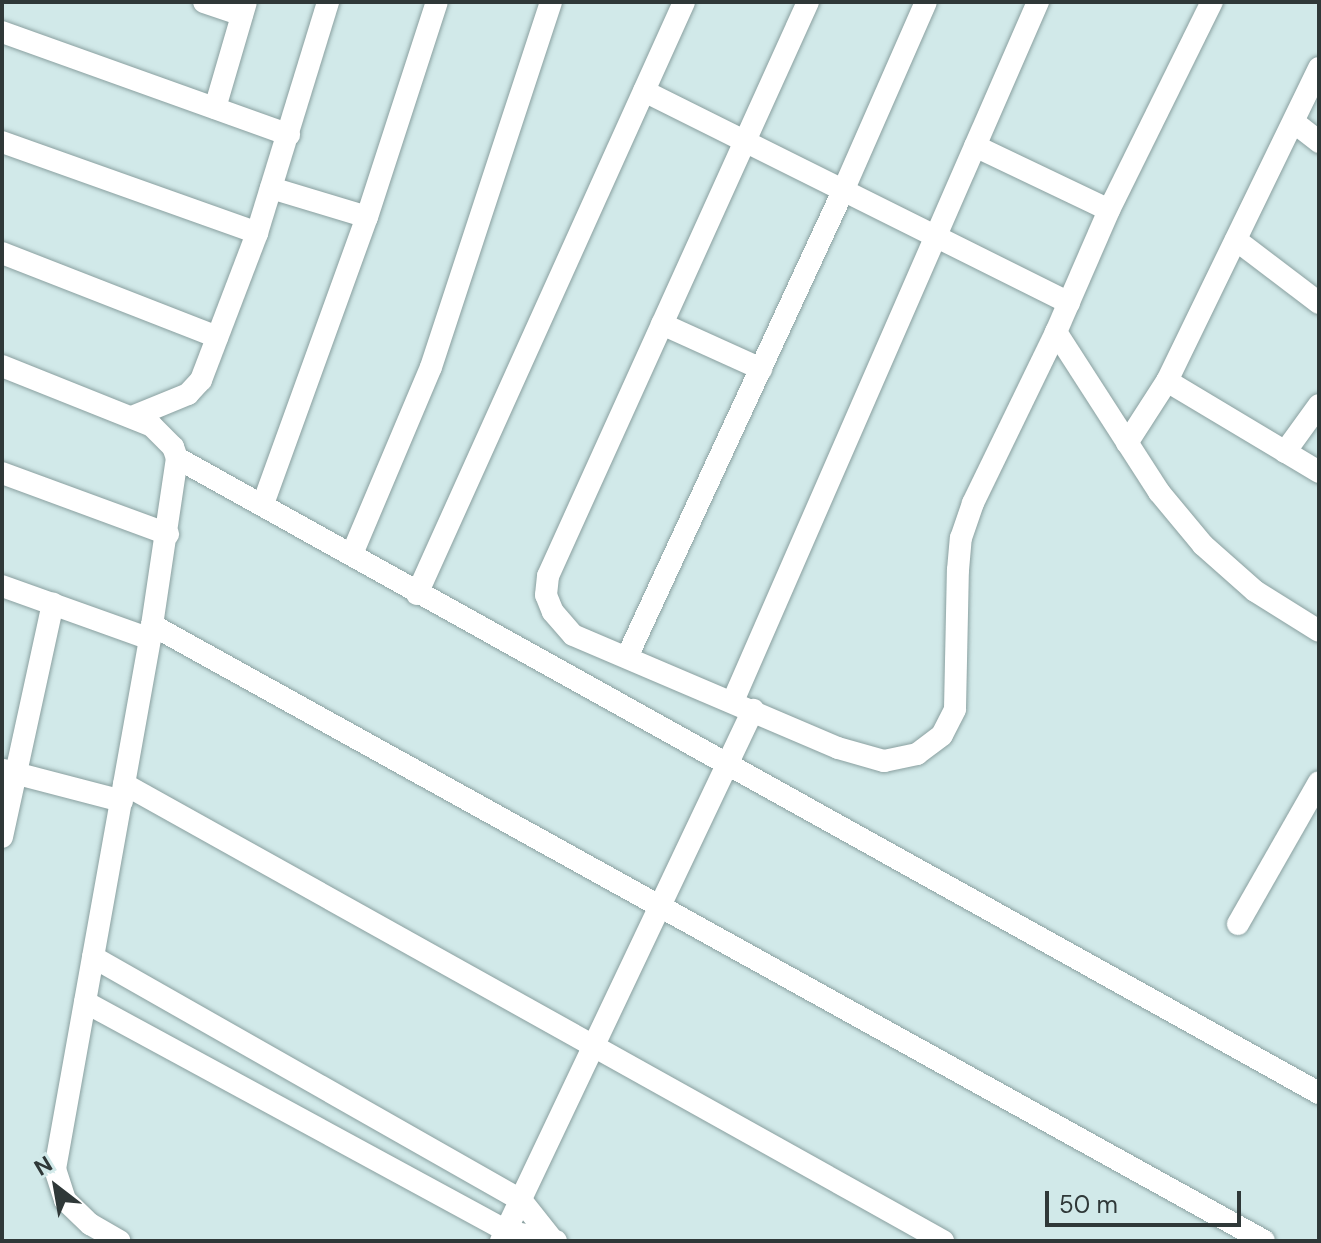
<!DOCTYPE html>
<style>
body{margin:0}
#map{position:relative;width:1321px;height:1243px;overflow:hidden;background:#d1e9e9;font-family:"DM Sans",sans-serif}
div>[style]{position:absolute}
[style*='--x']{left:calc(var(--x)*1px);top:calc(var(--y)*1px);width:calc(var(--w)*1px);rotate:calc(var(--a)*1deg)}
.roads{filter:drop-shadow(0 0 2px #8aa0a0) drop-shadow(0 0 2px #8aa0a0)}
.street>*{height:22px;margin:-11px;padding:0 11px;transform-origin:11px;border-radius:11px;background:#fff}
span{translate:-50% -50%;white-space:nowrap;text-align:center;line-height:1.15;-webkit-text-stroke:6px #d1e9e9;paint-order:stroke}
.frame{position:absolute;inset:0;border:4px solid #2f3838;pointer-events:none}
.north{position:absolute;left:16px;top:1147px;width:80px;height:80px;-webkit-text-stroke:6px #d1e9e9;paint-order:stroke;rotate:329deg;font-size:22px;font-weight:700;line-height:32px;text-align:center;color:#2f3838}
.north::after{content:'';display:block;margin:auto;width:28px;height:36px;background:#2f3838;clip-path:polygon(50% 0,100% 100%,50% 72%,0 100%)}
.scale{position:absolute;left:1045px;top:1191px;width:196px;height:36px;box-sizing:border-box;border:4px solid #2f3838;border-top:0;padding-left:10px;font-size:24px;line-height:28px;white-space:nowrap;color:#2f3838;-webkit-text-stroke:6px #d1e9e9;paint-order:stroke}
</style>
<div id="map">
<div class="roads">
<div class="street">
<i style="--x:204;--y:2;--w:40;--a:18.9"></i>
<i style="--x:808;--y:2;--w:630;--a:114.37"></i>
<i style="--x:548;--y:576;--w:19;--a:96"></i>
<i style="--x:546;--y:595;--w:18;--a:68"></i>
<i style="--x:553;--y:612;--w:30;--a:49"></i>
<i style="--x:573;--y:635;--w:288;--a:23.1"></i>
<i style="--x:838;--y:748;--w:48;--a:15.8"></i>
<i style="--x:884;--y:761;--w:34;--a:-12"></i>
<i style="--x:917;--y:754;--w:31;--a:-37"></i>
<i style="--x:942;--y:735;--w:29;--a:-63"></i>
<i style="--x:955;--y:709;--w:139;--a:-88.8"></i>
<i style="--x:958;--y:570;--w:32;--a:-85"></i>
<i style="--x:961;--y:538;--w:37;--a:-71"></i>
<i style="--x:973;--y:503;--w:190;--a:-64.1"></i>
<i style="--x:1056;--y:332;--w:133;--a:-66.5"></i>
<i style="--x:1109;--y:210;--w:232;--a:-63.7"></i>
<i style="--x:2;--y:32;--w:305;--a:19.7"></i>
<i style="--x:644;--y:91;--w:475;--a:26.5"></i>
<i style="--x:215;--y:108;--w:110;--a:-73.7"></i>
<i style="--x:1295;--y:123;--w:31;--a:38"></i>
<i style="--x:2;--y:142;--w:271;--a:19.6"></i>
<i style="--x:975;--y:146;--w:148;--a:25.5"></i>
<i style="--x:271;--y:188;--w:100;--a:16.8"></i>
<i style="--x:1236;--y:240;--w:104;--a:37.2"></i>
<i style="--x:2;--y:253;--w:231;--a:21.3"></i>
<i style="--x:662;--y:324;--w:109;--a:24.4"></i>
<i style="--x:1056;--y:332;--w:190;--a:57.2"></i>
<i style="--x:1159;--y:492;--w:69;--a:50.3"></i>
<i style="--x:1203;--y:545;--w:69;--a:41.5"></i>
<i style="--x:1255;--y:591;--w:75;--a:32"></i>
<i style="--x:2;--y:366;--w:162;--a:21.8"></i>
<i style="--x:152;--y:426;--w:30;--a:45"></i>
<i style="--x:173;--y:447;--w:12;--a:70"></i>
<i style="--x:177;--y:458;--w:183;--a:98.5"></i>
<i style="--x:150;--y:639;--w:538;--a:100.16"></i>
<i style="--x:55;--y:1169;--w:33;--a:72"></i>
<i style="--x:65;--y:1200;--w:35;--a:44"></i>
<i style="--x:90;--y:1224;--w:34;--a:30"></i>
<i style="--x:1167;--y:381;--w:177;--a:30.9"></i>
<i style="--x:132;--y:417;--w:61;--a:-22.3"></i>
<i style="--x:188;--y:394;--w:19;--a:-47"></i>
<i style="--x:201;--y:380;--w:157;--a:-69.1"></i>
<i style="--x:257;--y:233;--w:242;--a:-72.9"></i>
<i style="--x:1127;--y:443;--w:74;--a:-57.2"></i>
<i style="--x:1167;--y:381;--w:348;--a:-64.1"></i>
<i style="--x:1285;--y:452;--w:58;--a:-54.1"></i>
<i style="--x:177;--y:458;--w:1307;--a:29.08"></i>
<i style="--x:2;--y:473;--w:177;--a:20.2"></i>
<i style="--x:263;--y:504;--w:305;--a:-70.1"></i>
<i style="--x:367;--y:217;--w:226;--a:-72"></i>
<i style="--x:352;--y:554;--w:203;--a:-67.1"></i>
<i style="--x:431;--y:367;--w:384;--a:-71.8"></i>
<i style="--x:2;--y:586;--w:157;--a:19.7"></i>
<i style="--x:417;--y:594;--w:649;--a:-65.72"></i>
<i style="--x:152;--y:625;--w:1271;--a:28.98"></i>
<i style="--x:627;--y:657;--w:514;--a:-65.13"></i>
<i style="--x:843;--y:191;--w:206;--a:-66.3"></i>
<i style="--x:733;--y:701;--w:763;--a:-66.43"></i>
<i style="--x:3;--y:770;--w:123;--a:14.6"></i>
<i style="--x:124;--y:784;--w:938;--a:29.16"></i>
<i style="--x:2;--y:837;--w:239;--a:-77.7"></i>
<i style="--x:1238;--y:924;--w:163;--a:-60.3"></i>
<i style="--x:93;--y:957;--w:492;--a:29.6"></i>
<i style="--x:521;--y:1200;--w:48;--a:51.7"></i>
<i style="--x:85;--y:1002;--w:479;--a:28.5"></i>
<i style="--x:506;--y:1231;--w:51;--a:11.3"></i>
<i style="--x:501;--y:1241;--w:588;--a:-64.61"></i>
</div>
</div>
<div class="frame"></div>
<div class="north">N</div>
<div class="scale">50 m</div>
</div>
